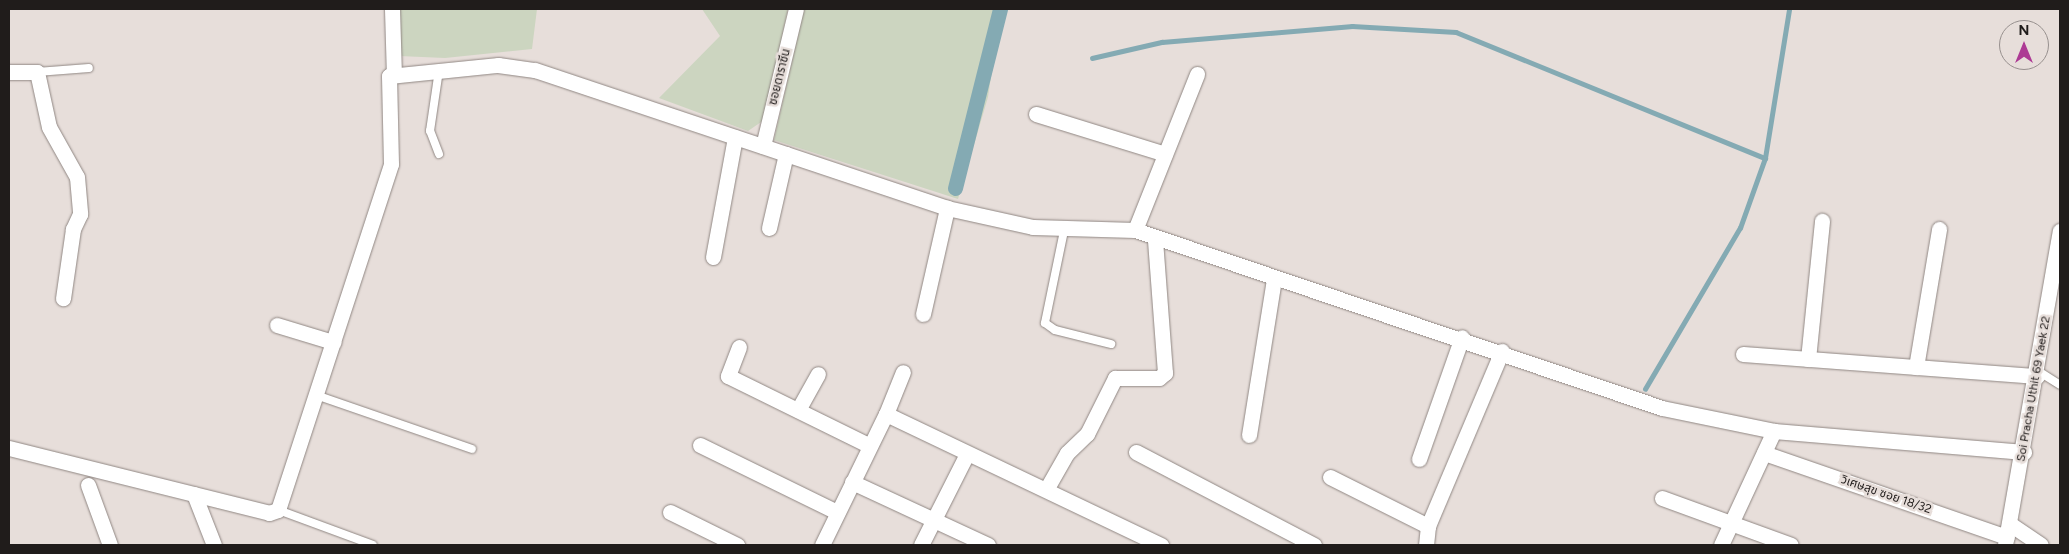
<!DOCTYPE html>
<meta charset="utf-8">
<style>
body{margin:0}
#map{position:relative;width:2069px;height:554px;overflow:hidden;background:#e7deda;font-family:Figtree,"Noto Sans Thai",sans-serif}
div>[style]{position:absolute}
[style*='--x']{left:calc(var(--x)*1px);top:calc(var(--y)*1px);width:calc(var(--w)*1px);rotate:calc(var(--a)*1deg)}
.green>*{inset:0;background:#ccd5c0}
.stream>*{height:4.5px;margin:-2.25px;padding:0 2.25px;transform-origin:2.25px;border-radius:2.25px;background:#84aab3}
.canal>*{height:15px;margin:-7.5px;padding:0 7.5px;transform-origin:7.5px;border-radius:7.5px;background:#84aab3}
.roads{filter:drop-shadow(0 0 1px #908783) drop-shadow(0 0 1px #908783)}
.service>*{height:8px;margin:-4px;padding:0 4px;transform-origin:4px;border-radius:4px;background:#fff}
.minor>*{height:15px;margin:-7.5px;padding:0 7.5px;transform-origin:7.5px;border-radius:7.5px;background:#fff}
span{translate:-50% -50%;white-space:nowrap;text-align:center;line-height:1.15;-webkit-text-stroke:5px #e7deda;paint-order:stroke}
.street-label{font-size:12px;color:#201c1b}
.frame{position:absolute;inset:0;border:10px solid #201c1b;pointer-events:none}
.north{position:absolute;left:1999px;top:20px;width:50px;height:50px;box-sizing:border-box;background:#e7deda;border:1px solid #97908e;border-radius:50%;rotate:0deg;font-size:14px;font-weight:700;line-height:20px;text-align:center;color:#201c1b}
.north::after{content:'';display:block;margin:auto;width:18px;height:22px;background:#ad3a94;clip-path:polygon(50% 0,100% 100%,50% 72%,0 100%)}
</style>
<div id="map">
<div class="green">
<i style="clip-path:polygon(397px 9px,537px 9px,532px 49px,445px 58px,399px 56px)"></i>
<i style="clip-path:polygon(702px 9px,788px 9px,764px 120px,748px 131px,659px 98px,720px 36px)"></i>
<i style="clip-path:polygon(804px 9px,1001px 9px,988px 97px,958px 199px,774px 140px)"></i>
</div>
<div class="stream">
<i style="--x:1092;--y:58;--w:72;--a:-12.9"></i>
<i style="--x:1162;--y:42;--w:191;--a:-4.8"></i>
<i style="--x:1352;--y:26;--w:104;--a:3.3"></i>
<i style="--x:1456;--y:32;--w:334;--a:22.2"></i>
<i style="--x:1645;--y:389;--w:187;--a:-59.5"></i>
<i style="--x:1740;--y:228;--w:74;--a:-70.3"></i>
<i style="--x:1765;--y:158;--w:151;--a:-80.8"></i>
</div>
<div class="canal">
<i style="--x:955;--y:188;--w:185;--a:-75.9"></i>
</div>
<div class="roads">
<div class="service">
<i style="--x:37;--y:72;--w:52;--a:-4.4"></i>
<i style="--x:439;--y:154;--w:25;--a:-111"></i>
<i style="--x:430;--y:131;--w:62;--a:-81.6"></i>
<i style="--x:1065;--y:226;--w:99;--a:101.7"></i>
<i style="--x:1045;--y:323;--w:12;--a:35"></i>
<i style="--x:1055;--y:330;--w:58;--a:14"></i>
<i style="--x:2038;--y:371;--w:26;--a:32"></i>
<i style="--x:316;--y:395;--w:165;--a:19.1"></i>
<i style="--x:278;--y:510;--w:101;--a:20.2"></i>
</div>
<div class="minor">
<i style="--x:392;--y:9;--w:66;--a:88.3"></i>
<i style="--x:9;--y:72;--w:28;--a:0"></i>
<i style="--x:37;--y:72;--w:56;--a:77.7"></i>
<i style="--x:49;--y:127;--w:57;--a:60.8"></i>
<i style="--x:77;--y:177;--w:37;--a:85"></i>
<i style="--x:80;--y:214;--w:17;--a:115"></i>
<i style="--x:73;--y:229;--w:70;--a:98.2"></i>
<i style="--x:1036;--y:114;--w:135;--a:17.2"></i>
<i style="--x:763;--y:146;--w:141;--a:-76.5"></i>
<i style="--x:769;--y:228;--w:76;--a:-77.1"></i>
<i style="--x:1135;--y:230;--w:168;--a:-68.3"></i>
<i style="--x:713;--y:257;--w:122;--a:-79.6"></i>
<i style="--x:923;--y:314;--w:109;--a:-77.2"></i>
<i style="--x:277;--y:325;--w:59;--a:16.9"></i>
<i style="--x:739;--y:347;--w:31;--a:111"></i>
<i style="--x:728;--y:376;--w:158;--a:26.2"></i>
<i style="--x:1743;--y:354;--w:295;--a:4.3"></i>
<i style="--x:1808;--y:359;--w:139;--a:-84.2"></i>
<i style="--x:1916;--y:367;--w:140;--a:-80.5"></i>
<i style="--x:798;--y:410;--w:41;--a:-60.9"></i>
<i style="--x:886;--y:414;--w:45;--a:-68"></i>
<i style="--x:1249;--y:435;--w:158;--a:-80.9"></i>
<i style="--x:700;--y:445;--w:153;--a:26.1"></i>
<i style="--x:9;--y:448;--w:268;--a:14"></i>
<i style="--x:269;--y:513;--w:9;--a:-18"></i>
<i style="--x:278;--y:510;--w:364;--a:-71.9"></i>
<i style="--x:391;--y:164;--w:88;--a:-91.3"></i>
<i style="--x:389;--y:76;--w:110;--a:-5.8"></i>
<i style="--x:498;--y:65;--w:37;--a:8"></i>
<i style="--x:535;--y:70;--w:434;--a:18.5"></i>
<i style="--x:947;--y:208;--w:88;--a:12.5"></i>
<i style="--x:1033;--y:227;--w:102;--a:1.7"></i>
<i style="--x:1135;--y:230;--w:556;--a:18.66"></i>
<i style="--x:1662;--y:408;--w:114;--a:11.6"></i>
<i style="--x:1774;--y:431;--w:251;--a:4.8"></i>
<i style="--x:1136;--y:452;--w:201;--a:27.6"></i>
<i style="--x:1764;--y:453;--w:257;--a:19.1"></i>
<i style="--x:1419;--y:459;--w:129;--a:-70.6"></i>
<i style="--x:1330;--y:477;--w:110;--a:26.6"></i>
<i style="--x:852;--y:482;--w:150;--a:24.9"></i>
<i style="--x:88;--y:485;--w:64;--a:69.9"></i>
<i style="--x:1047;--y:488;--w:40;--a:-60.3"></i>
<i style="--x:1067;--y:453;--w:28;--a:-44"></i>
<i style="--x:1087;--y:434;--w:63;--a:-63.4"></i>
<i style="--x:1115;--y:378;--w:44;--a:0"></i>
<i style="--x:1159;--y:378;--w:8;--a:-40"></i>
<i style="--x:1165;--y:373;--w:133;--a:-94.3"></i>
<i style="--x:194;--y:494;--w:55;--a:68.6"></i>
<i style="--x:1662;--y:498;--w:137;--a:20"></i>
<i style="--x:670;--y:512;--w:75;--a:26.2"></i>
<i style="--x:2010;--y:524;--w:37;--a:34"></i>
<i style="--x:822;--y:545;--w:146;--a:-64"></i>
<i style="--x:886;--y:414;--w:305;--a:25.5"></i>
<i style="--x:921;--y:545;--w:100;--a:-63.2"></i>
<i style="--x:1426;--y:545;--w:19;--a:-84"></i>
<i style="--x:1428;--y:526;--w:190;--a:-67.1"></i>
<i style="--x:1721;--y:545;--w:126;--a:-65.1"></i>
<i style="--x:2005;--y:545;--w:319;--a:-80.1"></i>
</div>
</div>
<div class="street-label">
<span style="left:780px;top:77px;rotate:-76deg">ซอยดาราซีน</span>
<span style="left:2034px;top:389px;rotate:-80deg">Soi Pracha Uthit 69 Yaek 22</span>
<span style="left:1886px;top:495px;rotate:19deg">วิเศษสุข ซอย 18/32</span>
</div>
<div class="frame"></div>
<div class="north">N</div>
</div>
